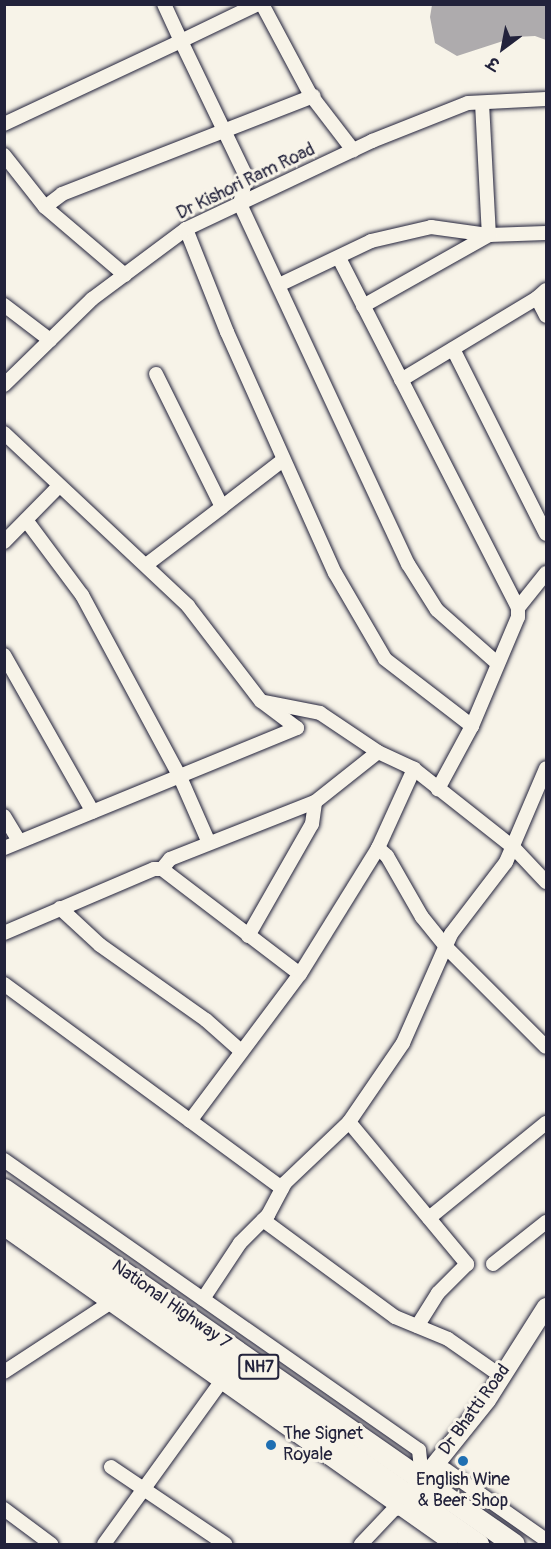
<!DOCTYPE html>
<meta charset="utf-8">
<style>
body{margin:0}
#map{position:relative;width:551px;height:1549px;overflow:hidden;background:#f7f3e8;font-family:Pangolin,"Playpen Sans Deva",sans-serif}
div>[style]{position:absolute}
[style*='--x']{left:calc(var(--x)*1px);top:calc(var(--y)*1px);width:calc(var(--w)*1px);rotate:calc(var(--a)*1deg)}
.water>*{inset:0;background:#aeabad}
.roads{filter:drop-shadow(0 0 2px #22223b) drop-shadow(0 0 2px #22223b)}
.minor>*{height:14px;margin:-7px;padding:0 7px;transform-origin:7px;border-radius:7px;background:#f7f3e8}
.major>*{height:18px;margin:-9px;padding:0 9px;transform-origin:9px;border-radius:9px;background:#f7f3e8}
.highway>*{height:21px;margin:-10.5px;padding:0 10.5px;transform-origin:10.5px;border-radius:10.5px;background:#f7f3e8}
.dots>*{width:16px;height:16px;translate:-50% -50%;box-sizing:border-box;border:3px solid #f7f3e8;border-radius:50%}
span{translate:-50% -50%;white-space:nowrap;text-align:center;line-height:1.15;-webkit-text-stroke:6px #f7f3e8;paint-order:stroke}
.shield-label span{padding:2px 4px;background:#f7f3e8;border:2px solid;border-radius:4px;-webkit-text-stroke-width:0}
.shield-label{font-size:16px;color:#22223b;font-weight:700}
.street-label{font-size:18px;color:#22223b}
.poi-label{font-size:18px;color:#22223b}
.left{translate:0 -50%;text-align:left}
.frame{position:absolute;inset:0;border:6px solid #22223b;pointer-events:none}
.north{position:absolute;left:473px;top:18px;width:60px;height:60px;-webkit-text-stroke:4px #f7f3e8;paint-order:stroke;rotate:212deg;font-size:16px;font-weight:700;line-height:24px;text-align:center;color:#22223b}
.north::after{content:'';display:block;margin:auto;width:21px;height:27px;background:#22223b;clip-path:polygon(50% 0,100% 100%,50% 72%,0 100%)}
</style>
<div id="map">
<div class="water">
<i style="clip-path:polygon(432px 5px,546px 5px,546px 40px,535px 36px,515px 37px,457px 56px,435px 43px,430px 17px)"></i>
</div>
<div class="roads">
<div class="minor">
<i style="--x:164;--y:4;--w:41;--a:65.3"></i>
<i style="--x:181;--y:41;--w:85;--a:-25.7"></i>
<i style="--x:262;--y:4;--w:102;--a:61.9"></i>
<i style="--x:310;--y:94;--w:71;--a:52.5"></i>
<i style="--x:482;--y:103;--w:132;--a:87"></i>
<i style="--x:489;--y:235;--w:57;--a:-2"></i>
<i style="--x:4;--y:124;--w:195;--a:-25.1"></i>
<i style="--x:181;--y:41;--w:150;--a:64.3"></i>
<i style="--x:246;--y:176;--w:29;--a:102"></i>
<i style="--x:240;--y:204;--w:397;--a:65"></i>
<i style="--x:408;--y:564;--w:54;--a:57.8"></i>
<i style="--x:437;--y:610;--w:80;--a:41.5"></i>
<i style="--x:4;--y:155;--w:66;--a:51.7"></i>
<i style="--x:45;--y:207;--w:105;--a:40.4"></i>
<i style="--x:45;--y:207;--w:21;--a:-37"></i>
<i style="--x:62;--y:194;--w:270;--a:-21.3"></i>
<i style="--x:186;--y:229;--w:111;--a:68.3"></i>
<i style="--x:227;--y:332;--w:264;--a:65.9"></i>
<i style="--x:335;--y:573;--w:99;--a:59.8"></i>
<i style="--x:385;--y:659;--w:110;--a:37.6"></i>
<i style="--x:339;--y:258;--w:393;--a:62.9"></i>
<i style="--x:518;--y:608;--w:9;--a:90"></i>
<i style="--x:518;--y:617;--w:118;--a:112.9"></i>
<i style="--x:472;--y:726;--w:72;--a:118.4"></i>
<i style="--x:281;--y:284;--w:100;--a:-25.5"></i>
<i style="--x:371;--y:241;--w:62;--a:-13.1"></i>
<i style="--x:431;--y:227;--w:59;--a:7.9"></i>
<i style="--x:546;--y:290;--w:12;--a:138"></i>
<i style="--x:537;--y:298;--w:20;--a:63"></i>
<i style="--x:4;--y:305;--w:58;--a:37.3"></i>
<i style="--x:363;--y:306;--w:145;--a:-29.4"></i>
<i style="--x:453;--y:349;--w:207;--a:63.3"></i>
<i style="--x:156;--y:374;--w:148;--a:63.6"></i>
<i style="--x:222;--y:507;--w:77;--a:-37.6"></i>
<i style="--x:401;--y:380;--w:159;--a:-31.1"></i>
<i style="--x:4;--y:385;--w:123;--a:-44.3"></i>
<i style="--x:92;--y:299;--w:117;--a:-36.7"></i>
<i style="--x:186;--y:229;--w:206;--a:-25.3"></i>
<i style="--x:372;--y:141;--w:103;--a:-21.6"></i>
<i style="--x:468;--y:103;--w:78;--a:-2.9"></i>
<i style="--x:4;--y:433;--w:253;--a:43.2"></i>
<i style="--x:188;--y:606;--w:120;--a:52.5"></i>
<i style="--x:261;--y:701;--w:45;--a:36.9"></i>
<i style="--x:297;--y:728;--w:317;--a:157.7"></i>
<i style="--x:26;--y:520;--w:94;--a:53.3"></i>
<i style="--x:82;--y:595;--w:207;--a:61.7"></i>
<i style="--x:180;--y:777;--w:72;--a:66.3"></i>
<i style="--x:4;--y:542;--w:78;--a:-45.5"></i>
<i style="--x:146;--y:565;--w:96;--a:-37.3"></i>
<i style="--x:518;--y:608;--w:45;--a:-51.3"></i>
<i style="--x:4;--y:655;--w:180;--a:60.5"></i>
<i style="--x:265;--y:702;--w:56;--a:11.3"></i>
<i style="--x:320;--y:713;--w:70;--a:33.9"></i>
<i style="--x:378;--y:752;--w:40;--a:25"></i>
<i style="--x:414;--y:769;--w:127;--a:38.3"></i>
<i style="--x:514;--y:848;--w:47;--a:46.7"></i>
<i style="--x:4;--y:816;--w:29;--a:59"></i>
<i style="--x:378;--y:848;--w:12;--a:42"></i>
<i style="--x:387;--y:856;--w:70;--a:60.2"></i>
<i style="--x:422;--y:917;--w:38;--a:51"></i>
<i style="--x:446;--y:947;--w:141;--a:45"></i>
<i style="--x:162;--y:869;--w:13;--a:-51"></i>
<i style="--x:170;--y:859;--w:156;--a:-21.5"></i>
<i style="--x:315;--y:802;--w:80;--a:-38.4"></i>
<i style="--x:60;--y:908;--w:54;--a:42.8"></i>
<i style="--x:100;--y:945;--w:130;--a:35.3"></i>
<i style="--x:206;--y:1020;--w:47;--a:41.5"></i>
<i style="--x:4;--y:933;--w:163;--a:-23.1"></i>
<i style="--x:154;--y:869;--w:8;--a:0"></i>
<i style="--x:162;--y:869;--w:173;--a:37.3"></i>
<i style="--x:248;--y:936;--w:129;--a:-60.3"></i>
<i style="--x:312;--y:824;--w:22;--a:-82"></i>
<i style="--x:4;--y:984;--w:345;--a:36.3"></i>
<i style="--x:190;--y:1121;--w:184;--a:-53.2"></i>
<i style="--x:300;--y:974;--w:148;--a:-58.2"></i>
<i style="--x:378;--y:848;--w:87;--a:-65.5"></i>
<i style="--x:349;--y:1122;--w:185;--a:50.3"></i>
<i style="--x:467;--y:1264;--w:41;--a:135"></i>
<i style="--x:438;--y:1293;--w:39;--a:122"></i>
<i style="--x:4;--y:1160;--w:506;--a:34.95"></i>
<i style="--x:419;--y:1450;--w:31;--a:84"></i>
<i style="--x:422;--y:1481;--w:26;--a:-25"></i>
<i style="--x:446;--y:1470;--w:122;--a:35"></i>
<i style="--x:429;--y:1218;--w:151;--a:-39.1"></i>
<i style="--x:263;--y:1220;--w:164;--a:36.3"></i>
<i style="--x:395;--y:1317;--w:57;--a:22.5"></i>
<i style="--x:448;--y:1339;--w:65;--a:34.9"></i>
<i style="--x:4;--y:1229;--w:547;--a:35.17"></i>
<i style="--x:493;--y:1264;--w:68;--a:-38.4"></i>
<i style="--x:203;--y:1299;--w:67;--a:-56.5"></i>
<i style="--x:240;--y:1243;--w:40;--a:-45"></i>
<i style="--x:268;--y:1215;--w:36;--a:-62"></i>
<i style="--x:285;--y:1183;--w:88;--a:-43.6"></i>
<i style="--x:349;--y:1122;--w:96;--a:-55.6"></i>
<i style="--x:403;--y:1043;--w:119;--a:-66.2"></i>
<i style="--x:451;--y:934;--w:91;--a:-52.6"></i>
<i style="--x:506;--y:862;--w:102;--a:-66.9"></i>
<i style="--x:4;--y:1372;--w:126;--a:-33.1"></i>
<i style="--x:111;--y:1467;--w:138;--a:34"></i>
<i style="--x:4;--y:1509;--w:59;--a:36.7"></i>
<i style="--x:104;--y:1544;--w:208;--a:-54.2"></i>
<i style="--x:361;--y:1544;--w:51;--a:-46.6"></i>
</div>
<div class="major">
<i style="--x:396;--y:1507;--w:16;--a:-38"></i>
<i style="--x:409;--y:1497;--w:124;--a:-51.2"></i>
<i style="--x:487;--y:1400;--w:110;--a:-57.6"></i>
</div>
<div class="highway">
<i style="--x:4;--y:1189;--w:621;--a:34.84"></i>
<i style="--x:4;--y:1212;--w:579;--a:35.01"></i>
</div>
</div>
<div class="dots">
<i style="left:271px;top:1445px;background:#1f6fb2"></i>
<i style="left:463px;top:1461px;background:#1f6fb2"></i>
</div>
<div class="shield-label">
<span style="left:259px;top:1367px">NH7</span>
</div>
<div class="street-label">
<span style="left:246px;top:182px;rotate:-26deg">Dr Kishori Ram Road</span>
<span style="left:171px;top:1305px;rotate:35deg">National Highway 7</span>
<span style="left:475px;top:1410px;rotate:-54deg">Dr Bhatti Road</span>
</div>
<div class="poi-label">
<span class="left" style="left:283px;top:1445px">The Signet<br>Royale</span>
<span style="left:463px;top:1491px">English Wine<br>&amp; Beer Shop</span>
</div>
<div class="frame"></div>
<div class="north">उ</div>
</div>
